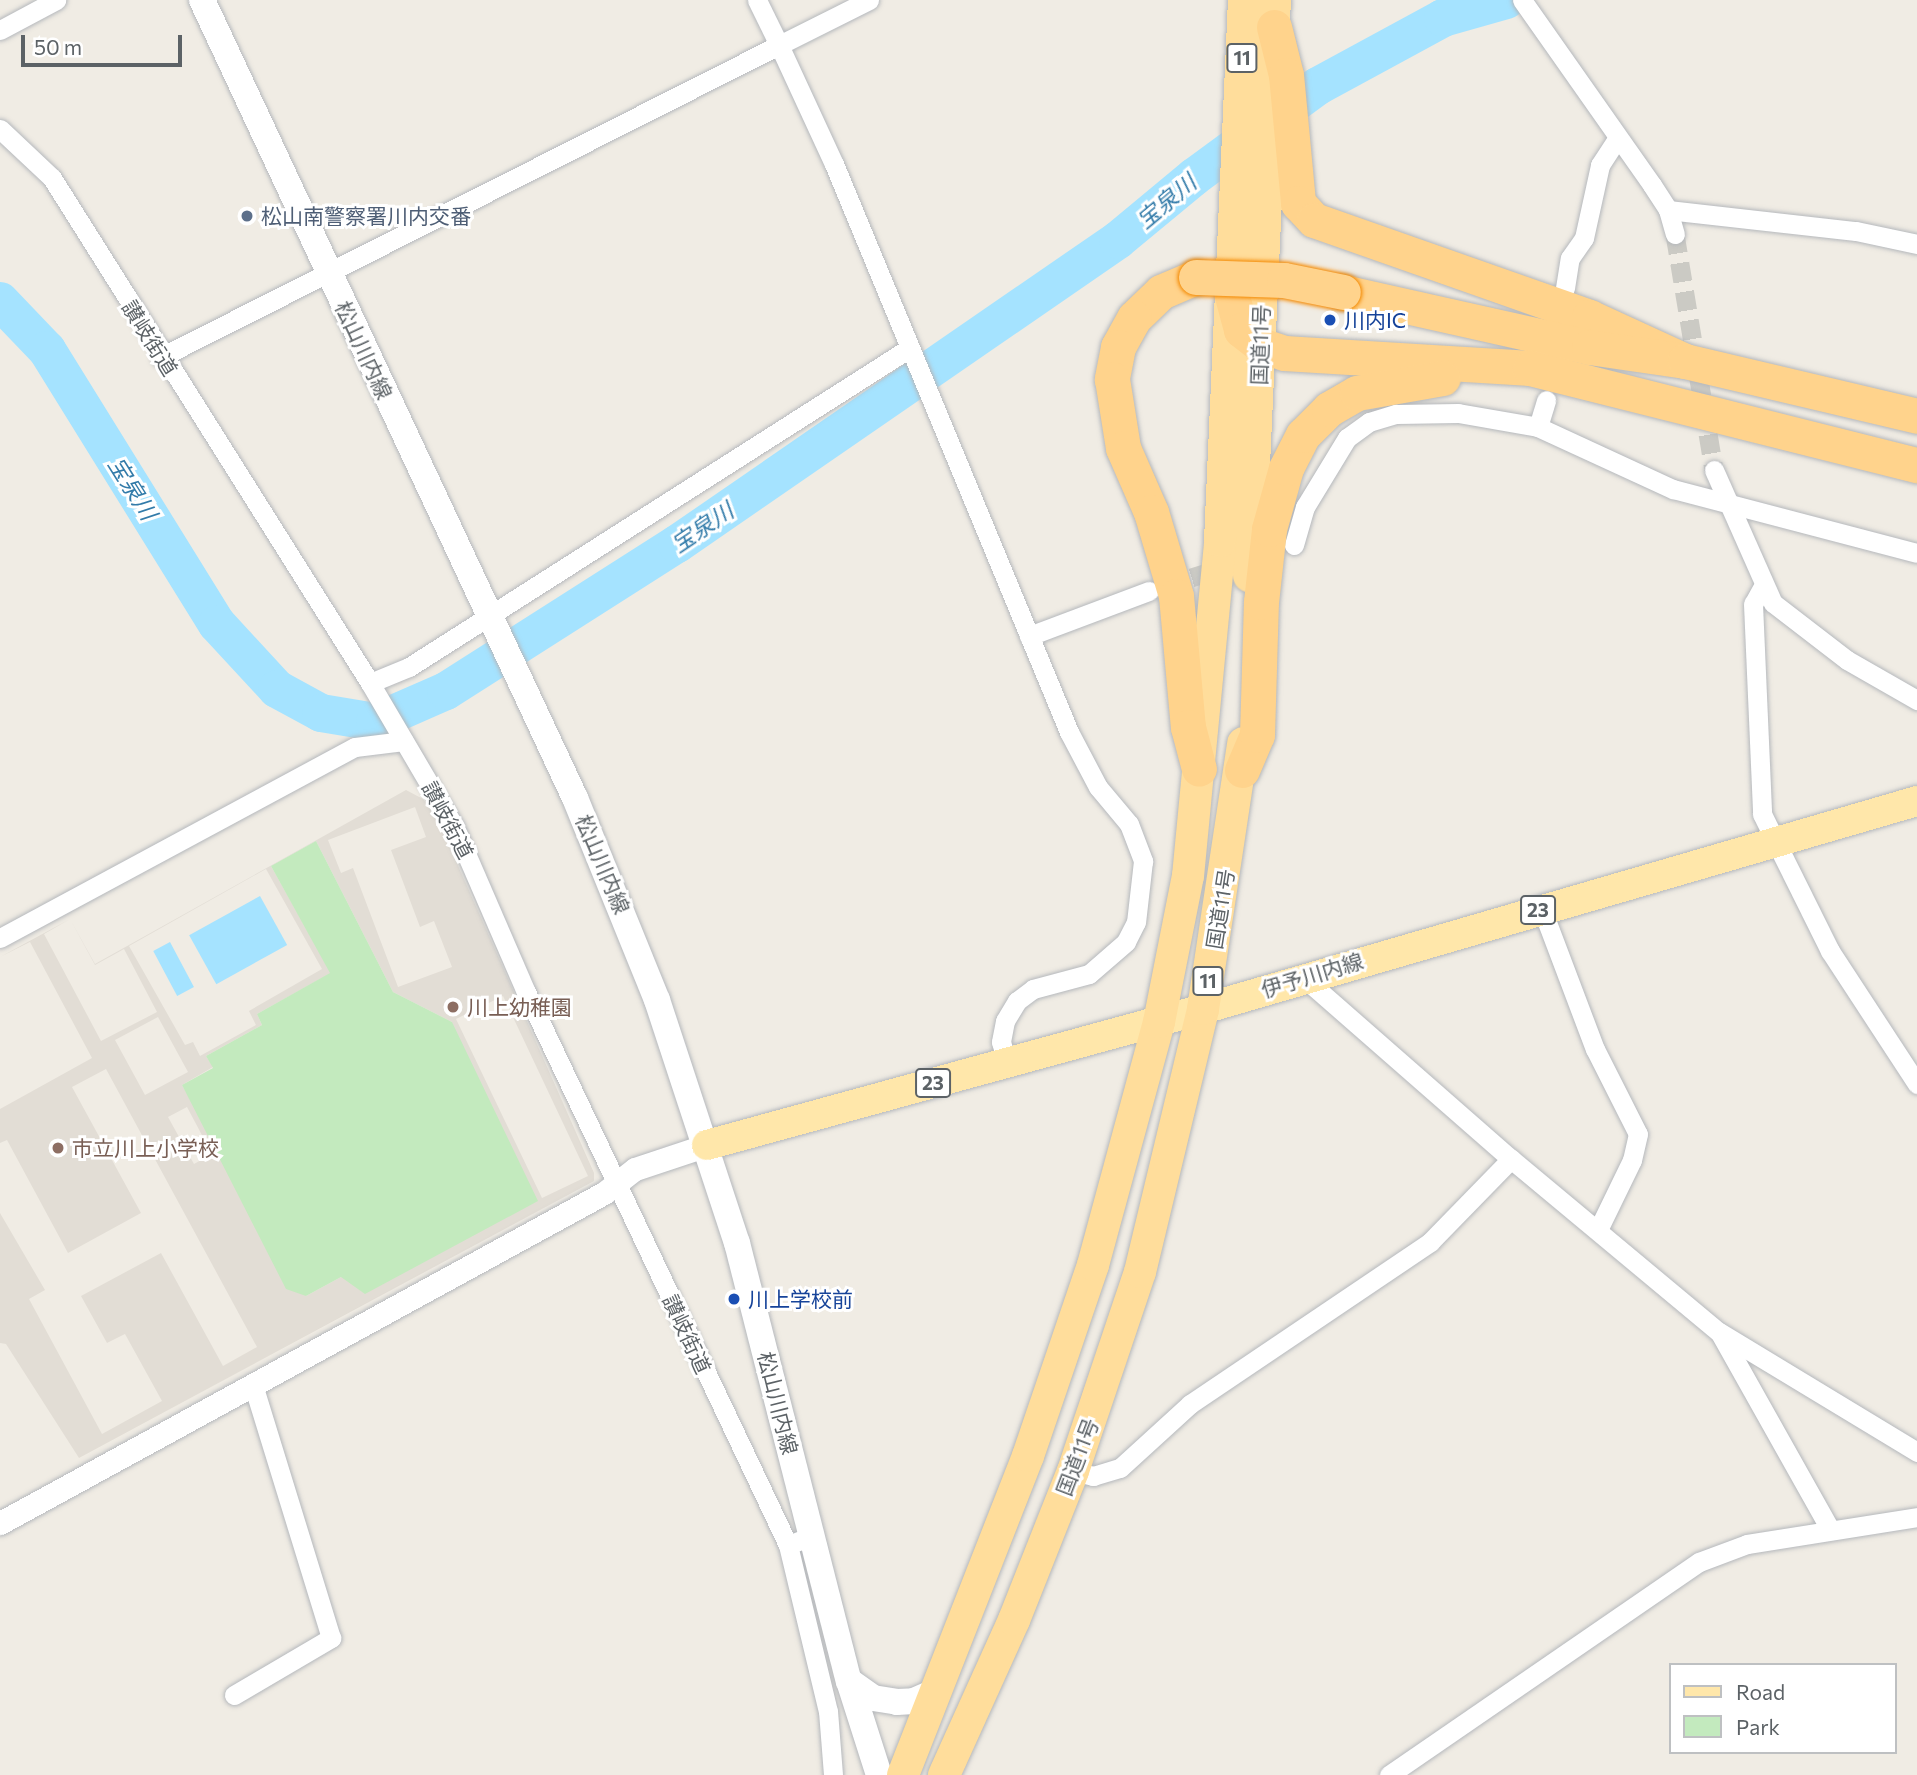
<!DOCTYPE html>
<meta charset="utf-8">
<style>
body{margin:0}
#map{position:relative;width:1917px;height:1775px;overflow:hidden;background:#f0ece4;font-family:Commissioner,"Noto Sans JP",sans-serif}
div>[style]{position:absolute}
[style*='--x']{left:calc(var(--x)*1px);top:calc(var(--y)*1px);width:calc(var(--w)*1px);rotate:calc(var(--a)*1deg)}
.education>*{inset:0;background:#e2ddd5}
.green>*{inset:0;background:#c3eabe}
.water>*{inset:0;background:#a5e3ff;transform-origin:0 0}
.river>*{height:38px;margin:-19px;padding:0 19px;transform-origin:19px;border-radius:19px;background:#a5e3ff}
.minor-tunnel>*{height:19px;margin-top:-9.5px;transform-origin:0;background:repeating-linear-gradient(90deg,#cbcac4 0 19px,transparent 0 29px)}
.roads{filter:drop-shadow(0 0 2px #b5b8bc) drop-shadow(0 0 2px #b5b8bc)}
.minor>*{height:19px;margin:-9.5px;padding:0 9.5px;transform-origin:9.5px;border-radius:9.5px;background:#fff}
.tertiary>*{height:23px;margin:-11.5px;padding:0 11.5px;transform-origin:11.5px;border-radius:11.5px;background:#fff}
.secondary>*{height:26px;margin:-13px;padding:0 13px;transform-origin:13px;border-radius:13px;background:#fff}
.primary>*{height:30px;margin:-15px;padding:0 15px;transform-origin:15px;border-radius:15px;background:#ffe7aa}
.trunk>*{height:32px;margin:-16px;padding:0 16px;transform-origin:16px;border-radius:16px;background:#ffdd9b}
.motorway>*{height:35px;margin:-17.5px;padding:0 17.5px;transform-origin:17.5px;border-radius:17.5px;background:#ffd38c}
.bridges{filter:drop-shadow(0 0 2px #f48900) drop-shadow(0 0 2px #f48900)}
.motorway-bridge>*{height:35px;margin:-17.5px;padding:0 17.5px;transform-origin:17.5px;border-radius:17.5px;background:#ffd38c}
.dots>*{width:19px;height:19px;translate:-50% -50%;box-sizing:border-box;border:4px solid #fff;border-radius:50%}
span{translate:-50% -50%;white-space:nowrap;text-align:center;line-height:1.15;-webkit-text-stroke:6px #fff;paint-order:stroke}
.shield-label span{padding:2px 5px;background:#fff;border:2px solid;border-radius:5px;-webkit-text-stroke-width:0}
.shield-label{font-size:19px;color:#5c6266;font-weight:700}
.service-label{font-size:21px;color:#4e5e75}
.left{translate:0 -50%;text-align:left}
.transit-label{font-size:21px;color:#164399}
.street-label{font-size:21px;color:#5c6266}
.education-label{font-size:21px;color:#785e54}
.water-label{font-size:23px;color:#327ba9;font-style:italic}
.legend{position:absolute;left:1669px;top:1663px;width:228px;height:91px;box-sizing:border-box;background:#fff;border:2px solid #bec0c2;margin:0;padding:9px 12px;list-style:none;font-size:21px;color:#5c6266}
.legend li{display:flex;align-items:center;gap:14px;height:35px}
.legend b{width:35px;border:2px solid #bec0c2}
.scale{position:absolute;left:21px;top:35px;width:161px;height:32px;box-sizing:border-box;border:4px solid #5c6266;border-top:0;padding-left:9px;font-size:21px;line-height:24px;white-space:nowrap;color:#5c6266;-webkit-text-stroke:5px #fff;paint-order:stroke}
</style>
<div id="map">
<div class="education">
<i style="clip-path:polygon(evenodd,406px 790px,423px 799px,436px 816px,594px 1173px,594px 1181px,79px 1458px,6px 1344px,0 1343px,0 1213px,45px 1290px,29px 1299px,102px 1434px,162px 1401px,125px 1334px,107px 1343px,81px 1296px,161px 1253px,223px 1366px,257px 1347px,106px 1069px,72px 1087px,141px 1213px,68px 1253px,7px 1140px,0 1143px,0 1109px,92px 1058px,30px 942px,0 957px,70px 919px,95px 964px,406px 790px,415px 807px,426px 837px,391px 850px,420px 927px,434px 921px,452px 967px,398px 987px,353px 868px,341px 873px,328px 840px,415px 807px,406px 790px,316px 841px,393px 992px,452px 1022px,341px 1277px,306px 1296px,182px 1085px,213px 1067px,206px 1056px,262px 1025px,257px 1014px,331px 973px,271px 866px,316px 841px,406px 790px,266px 869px,322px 969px,249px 1011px,256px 1025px,200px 1056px,193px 1042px,185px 1045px,129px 946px,266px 869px,406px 790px,70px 919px,95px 965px,124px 949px,157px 1012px,101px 1041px,44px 934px,70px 919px,406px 790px,503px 996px,588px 1176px,542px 1198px,456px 1019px,503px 996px,406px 790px,158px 1017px,188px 1072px,145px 1095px,115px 1040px,158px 1017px,406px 790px,187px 1107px,212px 1154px,194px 1164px,168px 1117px,187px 1107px)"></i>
</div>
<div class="green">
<i style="clip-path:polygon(316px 841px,393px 992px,452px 1022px,538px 1201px,365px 1294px,341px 1277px,306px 1296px,286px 1289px,182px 1085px,213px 1068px,206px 1056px,262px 1025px,257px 1014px,330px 973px,271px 866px)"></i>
</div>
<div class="water">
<i style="left:260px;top:896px;width:56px;height:81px;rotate:61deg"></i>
<i style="left:170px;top:942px;width:51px;height:19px;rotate:62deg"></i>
</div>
<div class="river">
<i style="--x:0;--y:301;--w:68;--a:46.2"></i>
<i style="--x:47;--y:350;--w:322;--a:58.2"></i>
<i style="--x:217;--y:624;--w:88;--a:47.3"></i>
<i style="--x:277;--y:689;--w:50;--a:28.6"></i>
<i style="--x:321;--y:713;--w:55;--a:9.5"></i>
<i style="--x:375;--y:722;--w:77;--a:-23.6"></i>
<i style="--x:446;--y:691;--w:274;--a:-32.5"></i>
<i style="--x:677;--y:544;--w:536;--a:-34.58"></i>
<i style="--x:1118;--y:240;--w:99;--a:-39.7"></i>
<i style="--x:1194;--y:177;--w:154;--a:-36.3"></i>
<i style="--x:1318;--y:86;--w:142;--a:-28.5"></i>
<i style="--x:1443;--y:18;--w:66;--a:-15.9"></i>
</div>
<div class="minor-tunnel">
<i style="--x:1675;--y:234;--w:239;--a:80.6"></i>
<i style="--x:1164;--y:586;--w:64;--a:-17.3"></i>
</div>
<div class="roads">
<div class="minor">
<i style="--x:869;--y:0;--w:101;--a:153.4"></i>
<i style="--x:779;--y:45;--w:131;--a:65.2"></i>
<i style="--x:834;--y:164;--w:615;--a:67.52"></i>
<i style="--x:1069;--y:732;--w:62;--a:62.2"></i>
<i style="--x:1098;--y:787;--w:48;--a:50"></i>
<i style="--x:1129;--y:824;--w:40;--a:69"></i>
<i style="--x:1143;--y:861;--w:61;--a:96.5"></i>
<i style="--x:1136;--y:922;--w:22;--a:117"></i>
<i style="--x:1126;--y:942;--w:49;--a:139.1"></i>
<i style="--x:1089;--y:974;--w:58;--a:165"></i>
<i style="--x:1033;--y:989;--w:20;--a:143"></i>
<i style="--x:1017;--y:1001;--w:23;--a:121"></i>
<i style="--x:1005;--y:1021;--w:21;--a:101"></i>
<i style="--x:1001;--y:1042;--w:21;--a:73"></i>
<i style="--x:1522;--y:0;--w:226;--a:54.9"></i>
<i style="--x:1652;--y:185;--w:30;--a:57"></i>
<i style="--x:1668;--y:210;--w:25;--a:74"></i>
<i style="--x:0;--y:30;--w:64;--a:-28.2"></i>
<i style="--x:0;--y:129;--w:71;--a:43.3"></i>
<i style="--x:52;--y:178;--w:597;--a:57.8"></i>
<i style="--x:370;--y:683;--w:168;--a:59.6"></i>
<i style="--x:455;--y:828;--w:179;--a:66.6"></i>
<i style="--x:526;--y:992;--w:612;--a:64.65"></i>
<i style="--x:788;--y:1545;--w:25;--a:-21"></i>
<i style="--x:1668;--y:210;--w:189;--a:6.4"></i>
<i style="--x:1856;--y:231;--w:62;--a:12"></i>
<i style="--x:1565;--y:288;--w:30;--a:-81"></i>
<i style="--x:1570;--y:258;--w:24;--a:-55"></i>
<i style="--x:1584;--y:238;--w:75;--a:-77.6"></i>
<i style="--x:1600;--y:165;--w:30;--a:-57"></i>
<i style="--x:161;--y:357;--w:692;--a:-26.79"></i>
<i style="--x:779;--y:45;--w:50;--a:-116.1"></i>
<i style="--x:1538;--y:427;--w:28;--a:-73"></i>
<i style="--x:1714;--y:470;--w:145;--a:66.1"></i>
<i style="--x:1773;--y:603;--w:93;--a:37.6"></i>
<i style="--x:1847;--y:660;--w:81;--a:29.7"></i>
<i style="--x:1294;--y:545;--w:40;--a:-74"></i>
<i style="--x:1305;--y:507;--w:81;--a:-58.7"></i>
<i style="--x:1347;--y:438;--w:27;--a:-36"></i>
<i style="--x:1369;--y:422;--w:28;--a:-17"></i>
<i style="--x:1396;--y:414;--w:62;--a:-0.9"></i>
<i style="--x:1458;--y:413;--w:81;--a:9.9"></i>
<i style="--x:1538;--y:427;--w:149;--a:24.7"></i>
<i style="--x:1673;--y:489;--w:252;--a:14.7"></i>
<i style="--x:1762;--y:588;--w:18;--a:119"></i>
<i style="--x:1753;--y:604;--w:210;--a:87.5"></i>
<i style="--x:1762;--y:814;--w:153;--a:63.6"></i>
<i style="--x:1830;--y:951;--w:159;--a:56.8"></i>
<i style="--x:1029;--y:636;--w:128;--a:-20.6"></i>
<i style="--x:370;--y:683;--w:42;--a:-22.3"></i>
<i style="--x:409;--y:667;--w:592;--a:-32.51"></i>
<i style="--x:1542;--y:909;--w:150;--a:69.3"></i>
<i style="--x:1595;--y:1049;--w:95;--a:63.2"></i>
<i style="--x:1638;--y:1134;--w:27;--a:103"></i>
<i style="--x:1632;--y:1160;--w:78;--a:115.9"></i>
<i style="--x:0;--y:938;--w:403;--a:-28.3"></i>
<i style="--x:355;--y:747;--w:49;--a:-7"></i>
<i style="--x:1303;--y:977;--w:276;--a:41.2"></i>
<i style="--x:1511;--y:1159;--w:271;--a:39.8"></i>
<i style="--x:1719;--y:1332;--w:232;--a:31.2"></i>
<i style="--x:1721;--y:1335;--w:223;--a:60.7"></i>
<i style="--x:1073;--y:1471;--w:21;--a:14"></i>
<i style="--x:1093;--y:1476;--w:28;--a:-17"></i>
<i style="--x:1120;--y:1468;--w:95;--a:-42.4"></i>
<i style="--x:1190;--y:1404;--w:290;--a:-34"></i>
<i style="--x:1430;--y:1242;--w:116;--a:-45.7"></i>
<i style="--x:788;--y:1545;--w:171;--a:76.5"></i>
<i style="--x:828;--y:1711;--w:64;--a:85.5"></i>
<i style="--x:234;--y:1695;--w:113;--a:-30.4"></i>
<i style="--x:331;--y:1638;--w:265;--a:-107.1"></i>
<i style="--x:1389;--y:1775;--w:376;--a:-34.5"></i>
<i style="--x:1699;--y:1562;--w:51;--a:-20.6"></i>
<i style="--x:1747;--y:1544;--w:172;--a:-9"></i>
</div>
<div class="tertiary">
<i style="--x:0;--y:1523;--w:688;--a:-28.65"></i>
<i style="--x:604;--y:1193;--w:39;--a:-38"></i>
<i style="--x:635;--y:1169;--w:76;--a:-18.4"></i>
</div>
<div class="secondary">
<i style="--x:202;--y:0;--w:881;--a:64.95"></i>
<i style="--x:575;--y:798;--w:218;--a:67.9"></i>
<i style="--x:657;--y:1000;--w:256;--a:71.8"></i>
<i style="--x:737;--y:1243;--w:452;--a:75.7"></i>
<i style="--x:849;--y:1681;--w:99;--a:72.3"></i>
<i style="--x:849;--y:1681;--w:29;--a:35"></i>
<i style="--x:873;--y:1698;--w:24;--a:9"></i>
<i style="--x:897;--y:1702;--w:17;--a:-3"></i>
<i style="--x:914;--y:1701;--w:22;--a:-24"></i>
</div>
<div class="primary">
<i style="--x:707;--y:1145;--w:514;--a:-15.33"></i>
<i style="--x:1203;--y:1009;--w:744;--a:-16.24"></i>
</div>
<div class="trunk">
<i style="--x:1249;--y:576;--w:577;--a:-87.42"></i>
<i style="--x:903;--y:1775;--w:343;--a:-68.6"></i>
<i style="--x:1028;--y:1456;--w:202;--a:-71.2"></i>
<i style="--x:1093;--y:1265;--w:252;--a:-74.8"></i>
<i style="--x:1159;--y:1022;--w:149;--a:-78.8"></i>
<i style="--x:1188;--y:876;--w:337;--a:-84.5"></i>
<i style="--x:1220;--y:541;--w:542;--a:-87.46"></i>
<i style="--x:944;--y:1775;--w:170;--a:-65.7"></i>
<i style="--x:1014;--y:1620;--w:160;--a:-68.4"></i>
<i style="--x:1073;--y:1471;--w:210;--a:-71.4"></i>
<i style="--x:1140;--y:1272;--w:270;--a:-76.5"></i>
<i style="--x:1203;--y:1009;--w:269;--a:-81.4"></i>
</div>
<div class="motorway">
<i style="--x:1274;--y:27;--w:49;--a:76"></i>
<i style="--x:1286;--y:75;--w:129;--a:84.6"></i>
<i style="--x:1298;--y:203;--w:23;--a:47"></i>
<i style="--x:1314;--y:220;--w:292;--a:19.4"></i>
<i style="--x:1589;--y:317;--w:106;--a:24.6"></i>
<i style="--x:1196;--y:277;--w:38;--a:157"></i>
<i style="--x:1161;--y:292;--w:37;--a:136"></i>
<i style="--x:1134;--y:318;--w:33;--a:119"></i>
<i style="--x:1118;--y:347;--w:33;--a:101"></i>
<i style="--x:1112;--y:379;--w:70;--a:80.9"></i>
<i style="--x:1123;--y:448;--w:70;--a:66.4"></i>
<i style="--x:1151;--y:512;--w:88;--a:73.4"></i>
<i style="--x:1176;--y:596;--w:132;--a:84.8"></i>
<i style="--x:1188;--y:727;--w:43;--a:75.3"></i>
<i style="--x:1343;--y:292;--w:252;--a:12.6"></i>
<i style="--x:1589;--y:347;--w:97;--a:8.3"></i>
<i style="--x:1685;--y:361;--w:238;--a:13.3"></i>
<i style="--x:1232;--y:296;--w:35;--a:75"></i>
<i style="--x:1241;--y:330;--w:24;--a:38"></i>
<i style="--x:1260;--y:345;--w:26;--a:18"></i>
<i style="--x:1285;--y:353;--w:245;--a:3.5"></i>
<i style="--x:1530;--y:368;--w:399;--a:14.1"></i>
<i style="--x:1242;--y:770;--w:38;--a:-67"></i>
<i style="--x:1257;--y:735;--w:133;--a:-88.3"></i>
<i style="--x:1261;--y:602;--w:73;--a:-83.7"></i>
<i style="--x:1269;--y:529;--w:63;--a:-74.4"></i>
<i style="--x:1286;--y:468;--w:37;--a:-63"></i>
<i style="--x:1303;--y:435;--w:37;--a:-45"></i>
<i style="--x:1329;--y:409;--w:32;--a:-30"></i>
<i style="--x:1357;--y:393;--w:87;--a:-9.9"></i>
</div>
</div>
<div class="bridges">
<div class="motorway-bridge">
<i style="--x:1196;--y:277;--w:88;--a:2"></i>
<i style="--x:1284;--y:280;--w:60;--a:11.5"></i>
</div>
</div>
<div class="dots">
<i style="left:247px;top:216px;background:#5c6f8a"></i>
<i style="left:1330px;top:320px;background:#1a4fb4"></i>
<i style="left:453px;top:1007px;background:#8d6e63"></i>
<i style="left:58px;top:1148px;background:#8d6e63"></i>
<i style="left:734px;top:1299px;background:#1a4fb4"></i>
</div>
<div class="shield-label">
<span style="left:1242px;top:58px">11</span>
<span style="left:1538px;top:910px">23</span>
<span style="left:1208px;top:981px">11</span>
<span style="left:933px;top:1083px">23</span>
</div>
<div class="service-label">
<span class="left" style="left:261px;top:216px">松山南警察署川内交番</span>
</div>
<div class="transit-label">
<span class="left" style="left:1344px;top:320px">川内IC</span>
<span class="left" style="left:748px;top:1299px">川上学校前</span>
</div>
<div class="street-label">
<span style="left:150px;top:338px;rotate:58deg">讃岐街道</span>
<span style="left:1260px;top:345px;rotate:-88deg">国道11号</span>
<span style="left:364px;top:350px;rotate:65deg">松山川内線</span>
<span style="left:448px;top:820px;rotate:62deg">讃岐街道</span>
<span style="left:603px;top:864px;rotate:67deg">松山川内線</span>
<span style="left:1220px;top:909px;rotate:-81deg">国道11号</span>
<span style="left:1312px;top:975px;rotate:-17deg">伊予川内線</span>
<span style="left:687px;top:1334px;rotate:65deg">讃岐街道</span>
<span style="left:778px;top:1403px;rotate:76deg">松山川内線</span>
<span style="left:1077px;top:1457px;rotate:-69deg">国道11号</span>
</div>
<div class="education-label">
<span class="left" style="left:467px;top:1007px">川上幼稚園</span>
<span class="left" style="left:72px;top:1148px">市立川上小学校</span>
</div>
<div class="water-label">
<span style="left:1166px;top:201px;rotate:-40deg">宝泉川</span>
<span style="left:133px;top:488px;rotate:58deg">宝泉川</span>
<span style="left:702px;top:527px;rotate:-34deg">宝泉川</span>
</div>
<ul class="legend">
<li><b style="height:9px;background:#ffe7aa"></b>Road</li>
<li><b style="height:19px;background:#c3eabe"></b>Park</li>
</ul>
<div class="scale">50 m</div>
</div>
